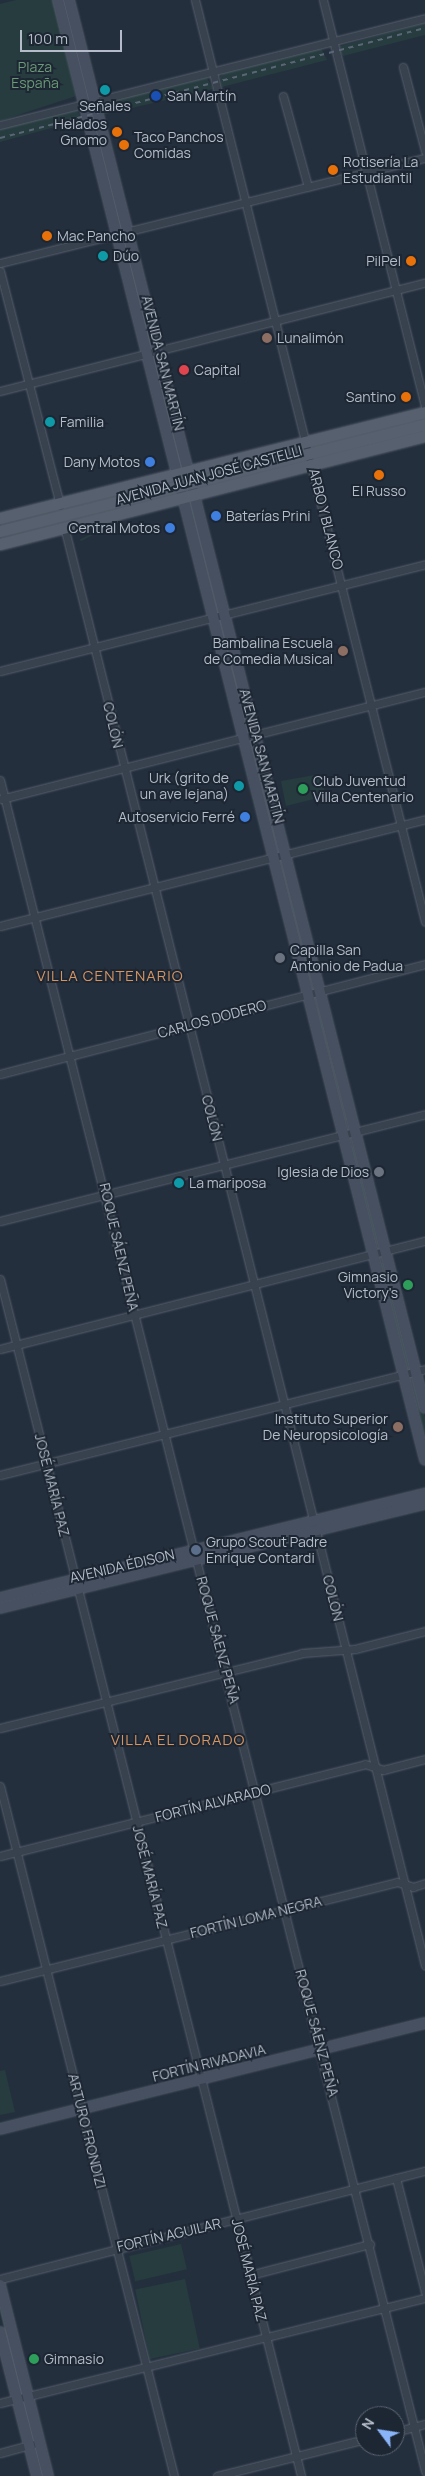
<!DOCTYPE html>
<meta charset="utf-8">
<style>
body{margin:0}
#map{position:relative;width:425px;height:2476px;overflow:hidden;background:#242f3e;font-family:Manrope,sans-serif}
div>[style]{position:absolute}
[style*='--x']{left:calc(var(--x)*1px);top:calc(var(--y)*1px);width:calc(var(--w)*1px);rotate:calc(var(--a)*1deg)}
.green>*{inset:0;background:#263c3f;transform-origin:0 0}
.roads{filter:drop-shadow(0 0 1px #565f6c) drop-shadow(0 0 1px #565f6c)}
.street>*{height:7px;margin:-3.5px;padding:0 3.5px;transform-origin:3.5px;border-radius:3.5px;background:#38414e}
.secondary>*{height:10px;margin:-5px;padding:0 5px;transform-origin:5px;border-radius:5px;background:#465061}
.primary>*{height:11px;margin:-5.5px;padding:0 5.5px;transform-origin:5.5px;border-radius:5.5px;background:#56606e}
.rail>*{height:2px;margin-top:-1px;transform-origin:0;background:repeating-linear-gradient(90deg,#5a6575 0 5px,transparent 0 10px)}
.dots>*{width:14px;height:14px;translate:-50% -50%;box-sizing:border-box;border:2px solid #1d2633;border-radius:50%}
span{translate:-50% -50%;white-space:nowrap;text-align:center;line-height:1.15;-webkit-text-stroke:4px #1d2633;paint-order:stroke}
.park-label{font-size:14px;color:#6b9a76}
.poi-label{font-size:14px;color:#b4bcc9}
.left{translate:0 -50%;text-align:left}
.right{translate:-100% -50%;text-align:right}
.street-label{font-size:14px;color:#b4bcc9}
.neighbourhood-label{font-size:15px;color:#d59563;letter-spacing:1px}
.north{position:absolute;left:355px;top:2406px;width:50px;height:50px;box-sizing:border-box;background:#1d2633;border:1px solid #59626f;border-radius:50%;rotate:301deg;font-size:14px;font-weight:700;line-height:20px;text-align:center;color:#b4bcc9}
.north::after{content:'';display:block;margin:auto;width:18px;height:22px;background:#8ab4f8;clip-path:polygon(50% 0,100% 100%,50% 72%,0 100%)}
.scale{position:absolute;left:20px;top:30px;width:102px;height:22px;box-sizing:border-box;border:2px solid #b4bcc9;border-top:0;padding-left:6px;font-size:15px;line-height:18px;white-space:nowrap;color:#b4bcc9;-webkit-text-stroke:4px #1d2633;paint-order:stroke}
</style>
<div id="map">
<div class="green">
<i style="clip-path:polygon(16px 0,53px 0,76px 96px,0 121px,0 4px)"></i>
<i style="clip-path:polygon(425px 23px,425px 35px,343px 56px,337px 47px)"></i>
<i style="clip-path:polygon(321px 48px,327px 60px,222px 87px,220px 77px,225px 72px)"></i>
<i style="clip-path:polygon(207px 78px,213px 89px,102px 115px,100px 106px,105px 101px)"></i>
<i style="clip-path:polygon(77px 109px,81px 120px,0 142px,0 128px)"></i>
<i style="left:126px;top:243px;width:103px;height:3px;rotate:76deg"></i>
<i style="clip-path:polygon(156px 362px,182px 461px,179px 462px,154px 363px)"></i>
<i style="clip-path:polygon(165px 481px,167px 484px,69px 508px,69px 506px)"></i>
<i style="left:169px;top:494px;width:2px;height:100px;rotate:63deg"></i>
<i style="clip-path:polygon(188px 505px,192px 506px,215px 604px,213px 605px)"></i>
<i style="clip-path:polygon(225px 631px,250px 726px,245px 727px,221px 632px)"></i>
<i style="left:255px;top:749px;width:97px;height:5px;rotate:75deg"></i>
<i style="clip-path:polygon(320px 774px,326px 796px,286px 806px,281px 781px)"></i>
<i style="left:285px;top:869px;width:114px;height:5px;rotate:76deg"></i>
<i style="left:320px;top:1008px;width:116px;height:5px;rotate:75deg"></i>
<i style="clip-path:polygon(354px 1146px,379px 1244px,374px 1245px,350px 1148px)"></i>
<i style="left:385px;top:1262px;width:109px;height:5px;rotate:76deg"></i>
<i style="clip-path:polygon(415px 1379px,425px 1417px,425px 1436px,411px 1380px)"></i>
<i style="clip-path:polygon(5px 2070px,15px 2112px,0 2115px,0 2071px)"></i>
<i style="left:181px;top:2244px;width:26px;height:53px;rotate:77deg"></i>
<i style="left:185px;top:2279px;width:71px;height:51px;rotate:78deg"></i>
<i style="clip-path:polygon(0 2295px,23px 2388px,19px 2389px,0 2312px)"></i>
</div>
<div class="roads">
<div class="street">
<i style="--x:195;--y:0;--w:950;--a:75.99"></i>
<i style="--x:323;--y:0;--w:419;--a:75.9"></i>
<i style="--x:403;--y:67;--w:87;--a:75.3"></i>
<i style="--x:283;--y:96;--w:94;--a:74.6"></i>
<i style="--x:0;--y:125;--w:438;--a:-14.1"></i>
<i style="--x:0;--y:263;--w:438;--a:-13.9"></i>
<i style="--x:0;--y:271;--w:242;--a:75.6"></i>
<i style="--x:0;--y:391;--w:439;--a:-14.3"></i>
<i style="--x:64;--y:526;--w:1484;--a:75.92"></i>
<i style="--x:0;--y:671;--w:438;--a:-14.1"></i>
<i style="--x:0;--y:780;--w:1744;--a:75.89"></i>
<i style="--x:1;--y:799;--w:437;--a:-14.2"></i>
<i style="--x:0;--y:926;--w:438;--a:-14.1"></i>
<i style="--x:0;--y:1074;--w:439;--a:-14.5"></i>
<i style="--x:0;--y:1221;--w:438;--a:-14.1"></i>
<i style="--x:0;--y:1279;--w:1234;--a:75.88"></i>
<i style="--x:0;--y:1349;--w:439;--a:-14.3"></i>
<i style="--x:0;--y:1475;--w:438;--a:-14"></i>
<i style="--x:0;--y:1728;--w:311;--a:-13.9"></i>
<i style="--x:302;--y:1653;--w:53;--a:-4.3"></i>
<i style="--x:355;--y:1649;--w:72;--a:-14.4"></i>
<i style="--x:0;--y:1786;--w:712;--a:75.85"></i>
<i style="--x:0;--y:1856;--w:376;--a:-14.1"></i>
<i style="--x:365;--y:1764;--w:19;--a:18"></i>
<i style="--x:383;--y:1770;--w:43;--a:-14.7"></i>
<i style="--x:0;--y:1981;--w:409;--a:-14"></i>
<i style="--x:397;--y:1882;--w:17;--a:17"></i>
<i style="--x:413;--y:1887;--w:13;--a:-18"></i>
<i style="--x:396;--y:2178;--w:118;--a:75.7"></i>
<i style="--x:250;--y:2275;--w:124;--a:-14.5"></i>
<i style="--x:0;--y:2279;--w:439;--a:-14.3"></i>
<i style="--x:0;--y:2403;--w:438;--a:-13.9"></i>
<i style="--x:395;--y:2432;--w:31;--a:-15"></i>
<i style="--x:0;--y:2453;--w:34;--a:-15"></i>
<i style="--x:217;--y:2476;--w:153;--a:-14"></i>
</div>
<div class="secondary">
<i style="--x:58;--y:0;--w:1505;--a:75.89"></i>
<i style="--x:69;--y:0;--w:1452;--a:75.81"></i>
<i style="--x:0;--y:1598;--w:438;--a:-13.8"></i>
<i style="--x:0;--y:1608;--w:438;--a:-13.8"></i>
<i style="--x:0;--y:2129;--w:438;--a:-14"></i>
<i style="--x:0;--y:2285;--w:197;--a:75.9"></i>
<i style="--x:0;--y:2332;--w:149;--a:75.6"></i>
</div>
<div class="primary">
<i style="--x:0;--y:518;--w:438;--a:-14"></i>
<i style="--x:0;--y:531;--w:438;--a:-14.1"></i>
<i style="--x:0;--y:544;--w:439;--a:-14.3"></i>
</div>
</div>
<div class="rail">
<i style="--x:0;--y:138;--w:439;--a:-14.5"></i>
</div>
<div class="dots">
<i style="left:105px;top:90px;background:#0f9aa8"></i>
<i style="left:156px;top:96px;background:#1a4fb4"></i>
<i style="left:117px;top:132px;background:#e8710a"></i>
<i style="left:124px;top:145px;background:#e8710a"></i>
<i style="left:333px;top:170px;background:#e8710a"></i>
<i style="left:47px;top:236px;background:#e8710a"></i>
<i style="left:103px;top:256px;background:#0f9aa8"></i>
<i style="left:411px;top:261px;background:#e8710a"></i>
<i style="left:267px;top:338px;background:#8d6e63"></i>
<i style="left:184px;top:370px;background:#e0444e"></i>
<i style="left:406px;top:397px;background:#e8710a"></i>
<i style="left:50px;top:422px;background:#0f9aa8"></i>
<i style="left:150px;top:462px;background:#3f7fe0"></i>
<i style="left:379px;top:475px;background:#e8710a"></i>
<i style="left:216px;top:516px;background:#3f7fe0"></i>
<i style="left:170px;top:528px;background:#3f7fe0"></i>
<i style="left:343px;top:651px;background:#8d6e63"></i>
<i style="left:239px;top:786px;background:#0f9aa8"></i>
<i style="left:303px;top:789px;background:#2e9e5b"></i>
<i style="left:245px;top:817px;background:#3f7fe0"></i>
<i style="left:280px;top:958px;background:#6b7280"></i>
<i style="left:379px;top:1172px;background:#6b7280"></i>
<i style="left:179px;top:1183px;background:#0f9aa8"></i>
<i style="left:408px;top:1285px;background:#2e9e5b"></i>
<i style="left:398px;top:1427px;background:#8d6e63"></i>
<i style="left:196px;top:1550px;background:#5c6f8a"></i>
<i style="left:34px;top:2359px;background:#2e9e5b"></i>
</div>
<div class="park-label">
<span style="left:35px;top:75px">Plaza<br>España</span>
</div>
<div class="poi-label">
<span class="left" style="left:167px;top:96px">San Martín</span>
<span style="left:105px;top:106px">Señales</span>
<span class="right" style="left:107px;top:132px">Helados<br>Gnomo</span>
<span class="left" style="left:134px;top:145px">Taco Panchos<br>Comidas</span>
<span class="left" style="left:343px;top:170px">Rotisería La<br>Estudiantil</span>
<span class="left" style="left:57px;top:236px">Mac Pancho</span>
<span class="left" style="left:113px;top:256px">Dúo</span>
<span class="right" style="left:401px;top:261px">PilPel</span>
<span class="left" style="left:277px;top:338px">Lunalimón</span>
<span class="left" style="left:194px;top:370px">Capital</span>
<span class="right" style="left:396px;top:397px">Santino</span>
<span class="left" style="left:60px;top:422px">Familia</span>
<span class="right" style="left:140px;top:462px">Dany Motos</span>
<span style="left:379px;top:491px">El Russo</span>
<span class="left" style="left:226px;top:516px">Baterías Prini</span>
<span class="right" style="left:160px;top:528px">Central Motos</span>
<span class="right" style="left:333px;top:651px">Bambalina Escuela<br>de Comedia Musical</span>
<span class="right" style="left:229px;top:786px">Urk (grito de<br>un ave lejana)</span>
<span class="left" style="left:313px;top:789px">Club Juventud<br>Villa Centenario</span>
<span class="right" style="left:235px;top:817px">Autoservicio Ferré</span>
<span class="left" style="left:290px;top:958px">Capilla San<br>Antonio de Padua</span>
<span class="right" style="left:369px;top:1172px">Iglesia de Dios</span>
<span class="left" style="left:189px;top:1183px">La mariposa</span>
<span class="right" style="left:398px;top:1285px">Gimnasio<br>Victory's</span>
<span class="right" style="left:388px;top:1427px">Instituto Superior<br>De Neuropsicología</span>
<span class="left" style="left:206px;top:1550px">Grupo Scout Padre<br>Enrique Contardi</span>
<span class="left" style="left:44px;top:2359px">Gimnasio</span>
</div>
<div class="street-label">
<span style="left:163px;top:363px;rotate:76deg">AVENIDA SAN MARTÍN</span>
<span style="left:209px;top:475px;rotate:-15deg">AVENIDA JUAN JOSÉ CASTELLI</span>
<span style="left:326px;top:519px;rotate:76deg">ARBO Y BLANCO</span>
<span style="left:113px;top:725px;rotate:77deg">COLÓN</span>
<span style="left:262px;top:756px;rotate:75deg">AVENIDA SAN MARTÍN</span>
<span style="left:212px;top:1019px;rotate:-15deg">CARLOS DODERO</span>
<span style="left:212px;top:1118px;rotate:76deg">COLÓN</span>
<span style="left:119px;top:1247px;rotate:77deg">ROQUE SÁENZ PEÑA</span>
<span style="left:52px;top:1485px;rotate:76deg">JOSÉ MARÍA PAZ</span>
<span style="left:122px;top:1566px;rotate:-13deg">AVENIDA ÉDISON</span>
<span style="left:333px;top:1598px;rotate:76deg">COLÓN</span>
<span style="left:218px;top:1640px;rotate:75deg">ROQUE SÁENZ PEÑA</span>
<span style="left:213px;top:1803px;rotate:-14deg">FORTÍN ALVARADO</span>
<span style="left:150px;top:1877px;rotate:76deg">JOSÉ MARÍA PAZ</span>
<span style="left:256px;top:1917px;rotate:-14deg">FORTÍN LOMA NEGRA</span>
<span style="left:317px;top:2033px;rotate:75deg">ROQUE SÁENZ PEÑA</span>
<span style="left:209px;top:2063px;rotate:-14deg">FORTÍN RIVADAVIA</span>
<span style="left:87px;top:2131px;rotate:76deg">ARTURO FRONDIZI</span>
<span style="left:169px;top:2235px;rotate:-13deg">FORTÍN AGUILAR</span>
<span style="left:249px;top:2270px;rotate:76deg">JOSÉ MARÍA PAZ</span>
</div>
<div class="neighbourhood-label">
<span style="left:110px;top:976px">VILLA CENTENARIO</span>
<span style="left:178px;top:1740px">VILLA EL DORADO</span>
</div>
<div class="north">N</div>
<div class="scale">100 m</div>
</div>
